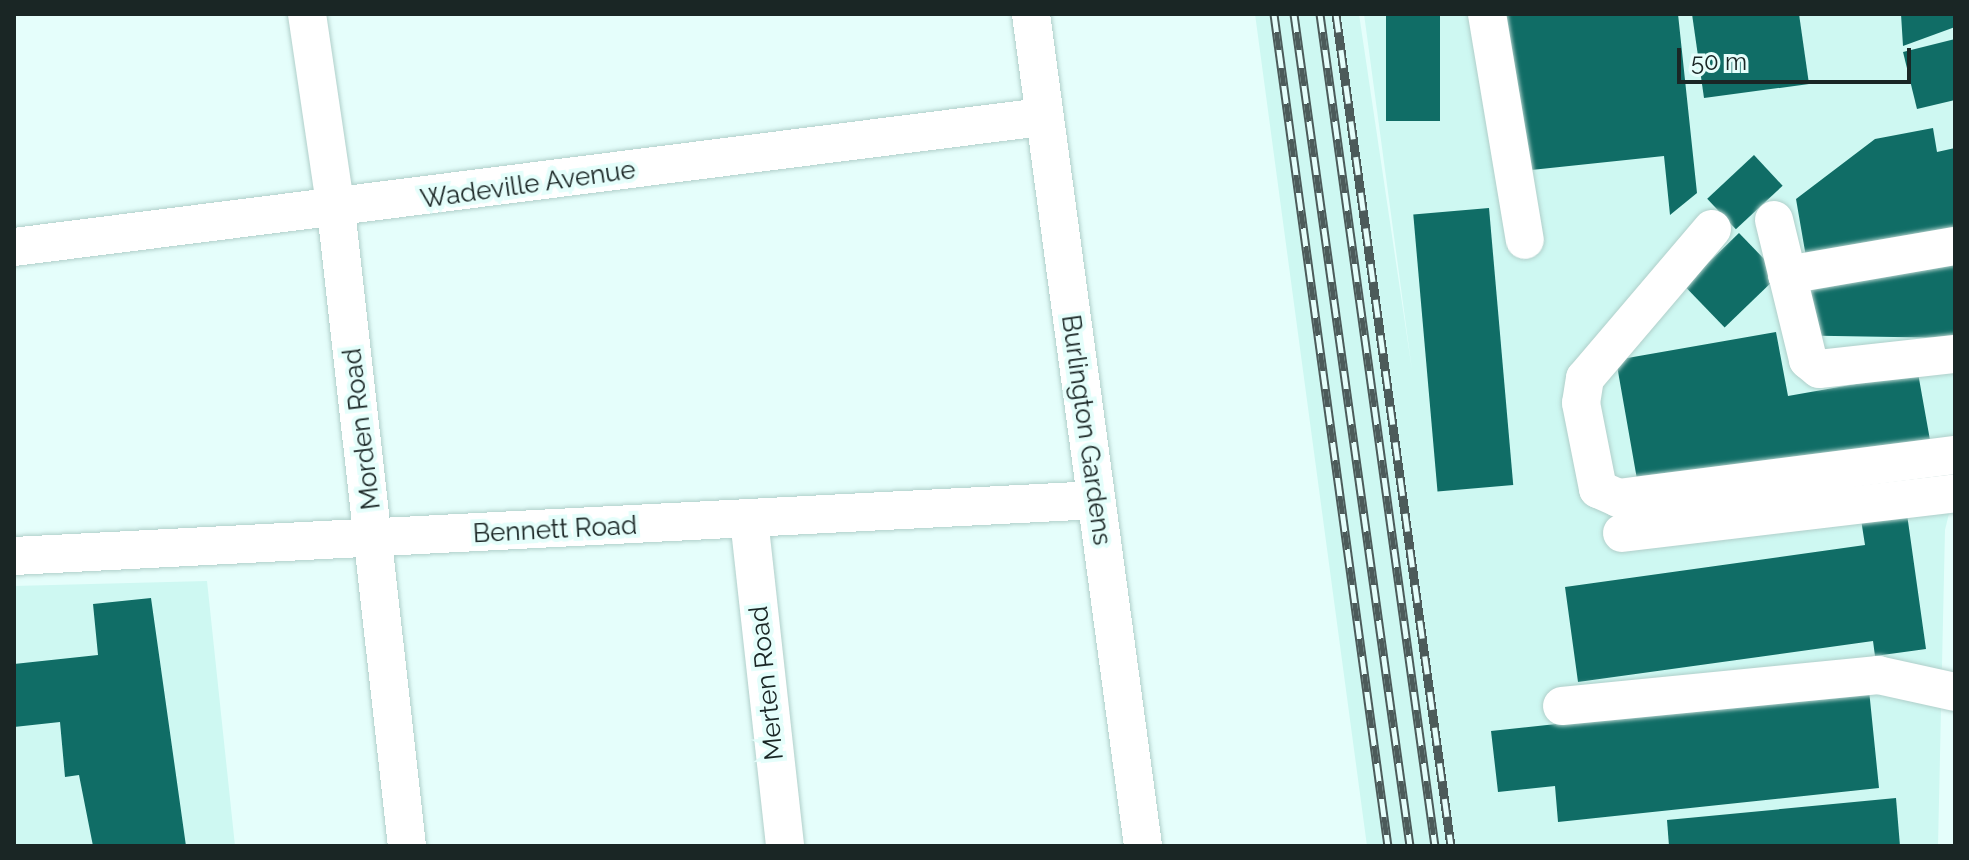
<!DOCTYPE html>
<style>
body{margin:0}
#map{position:relative;width:1969px;height:860px;overflow:hidden;background:#e5fefb;font-family:Raleway,sans-serif}
div>[style]{position:absolute}
[style*='--x']{left:calc(var(--x)*1px);top:calc(var(--y)*1px);width:calc(var(--w)*1px);rotate:calc(var(--a)*1deg)}
.built>*{inset:0;background:#cef8f2}
.building>*{inset:0;background:#106d66;transform-origin:0 0}
.roads{filter:drop-shadow(0 0 2px #b0cfca) drop-shadow(0 0 2px #b0cfca)}
.minor>*{height:38px;margin:-19px;padding:0 19px;transform-origin:19px;border-radius:19px;background:#fff}
.rail>*{height:9px;margin-top:-4.5px;transform-origin:0;background:repeating-linear-gradient(90deg,#e5fefb 0 18px,#4c5b5a 0 36px);box-sizing:border-box;border-block:2px solid #4c5b5a}
span{translate:-50% -50%;white-space:nowrap;text-align:center;line-height:1.15;-webkit-text-stroke:8px #e5fefb;paint-order:stroke}
.street-label{font-size:26px;color:#1a2625}
.frame{position:absolute;inset:0;border:16px solid #1a2625;pointer-events:none}
.scale{position:absolute;left:1677px;top:48px;width:234px;height:36px;box-sizing:border-box;border:4px solid #1a2625;border-top:0;padding-left:10px;font-size:24px;line-height:28px;white-space:nowrap;color:#1a2625;-webkit-text-stroke:6px #e5fefb;paint-order:stroke}
</style>
<div id="map">
<div class="built">
<i style="clip-path:polygon(1255px 14px,1359px 14px,1412px 370px,1364px 14px,1955px 14px,1955px 489px,1945px 530px,1938px 846px,1367px 846px)"></i>
<i style="clip-path:polygon(207px 581px,235px 846px,14px 846px,14px 586px)"></i>
</div>
<div class="building">
<i style="left:1386px;top:14px;width:54px;height:107px"></i>
<i style="clip-path:polygon(1505px 14px,1678px 14px,1697px 193px,1670px 215px,1664px 156px,1522px 171px)"></i>
<i style="clip-path:polygon(1692px 14px,1799px 14px,1809px 84px,1704px 98px)"></i>
<i style="clip-path:polygon(1901px 14px,1955px 14px,1955px 27px,1903px 46px)"></i>
<i style="clip-path:polygon(1955px 39px,1955px 100px,1917px 109px,1903px 52px)"></i>
<i style="clip-path:polygon(1933px 128px,1937px 152px,1955px 148px,1955px 229px,1806px 257px,1796px 199px,1875px 139px)"></i>
<i style="left:1754px;top:155px;width:42px;height:64px;rotate:47deg"></i>
<i style="left:1489px;top:208px;width:278px;height:76px;rotate:85deg"></i>
<i style="left:1739px;top:233px;width:58px;height:76px;rotate:46deg"></i>
<i style="left:1955px;top:251px;width:87px;height:148px;rotate:91deg"></i>
<i style="clip-path:polygon(1776px 332px,1788px 396px,1918px 373px,1930px 440px,1638px 485px,1616px 360px)"></i>
<i style="clip-path:polygon(1906px 507px,1926px 649px,1875px 656px,1873px 641px,1578px 682px,1565px 587px,1865px 545px,1860px 513px)"></i>
<i style="clip-path:polygon(151px 598px,186px 846px,93px 846px,79px 775px,65px 777px,60px 722px,14px 727px,14px 664px,98px 655px,93px 604px)"></i>
<i style="clip-path:polygon(1869px 690px,1879px 788px,1558px 822px,1555px 786px,1498px 792px,1491px 731px)"></i>
<i style="clip-path:polygon(1896px 798px,1900px 846px,1669px 846px,1667px 820px)"></i>
</div>
<div class="roads">
<div class="minor">
<i style="--x:307;--y:14;--w:198;--a:81.6"></i>
<i style="--x:336;--y:210;--w:640;--a:83.63"></i>
<i style="--x:1031;--y:14;--w:840;--a:82.33"></i>
<i style="--x:1487;--y:14;--w:229;--a:80.5"></i>
<i style="--x:1774;--y:220;--w:144;--a:76.3"></i>
<i style="--x:1808;--y:360;--w:14;--a:39"></i>
<i style="--x:1819;--y:369;--w:137;--a:-6.3"></i>
<i style="--x:1712;--y:229;--w:196;--a:130.4"></i>
<i style="--x:1585;--y:378;--w:25;--a:99"></i>
<i style="--x:1581;--y:403;--w:88;--a:78.8"></i>
<i style="--x:1598;--y:489;--w:22;--a:24"></i>
<i style="--x:1618;--y:498;--w:340;--a:-7.3"></i>
<i style="--x:14;--y:247;--w:1036;--a:-7.21"></i>
<i style="--x:1787;--y:275;--w:170;--a:-9.8"></i>
<i style="--x:749;--y:519;--w:329;--a:83.7"></i>
<i style="--x:1622;--y:533;--w:335;--a:-6.8"></i>
<i style="--x:14;--y:556;--w:1083;--a:-2.96"></i>
<i style="--x:1562;--y:706;--w:318;--a:-5.6"></i>
<i style="--x:1878;--y:675;--w:79;--a:12.4"></i>
</div>
</div>
<div class="rail">
<i style="--x:1274;--y:14;--w:840;--a:82.2"></i>
<i style="--x:1294;--y:14;--w:840;--a:82.06"></i>
<i style="--x:1320;--y:14;--w:840;--a:82.13"></i>
<i style="--x:1336;--y:14;--w:840;--a:82.13"></i>
</div>
<div class="street-label">
<span style="left:528px;top:185px;rotate:-8deg">Wadeville Avenue</span>
<span style="left:362px;top:429px;rotate:-97deg">Morden Road</span>
<span style="left:1086px;top:430px;rotate:82deg">Burlington Gardens</span>
<span style="left:555px;top:530px;rotate:-3deg">Bennett Road</span>
<span style="left:767px;top:683px;rotate:-96deg">Merten Road</span>
</div>
<div class="frame"></div>
<div class="scale">50 m</div>
</div>
